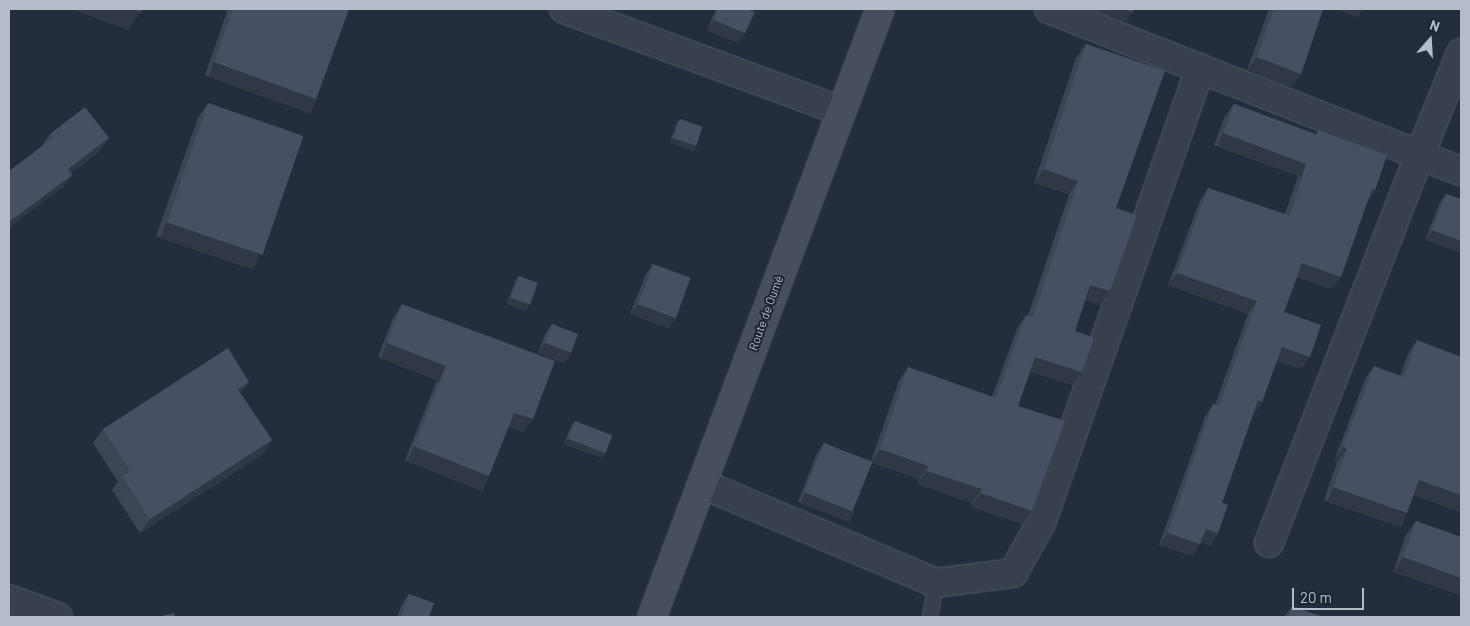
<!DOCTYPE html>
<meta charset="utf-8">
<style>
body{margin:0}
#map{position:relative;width:1470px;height:626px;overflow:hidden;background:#242d3d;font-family:Barlow,sans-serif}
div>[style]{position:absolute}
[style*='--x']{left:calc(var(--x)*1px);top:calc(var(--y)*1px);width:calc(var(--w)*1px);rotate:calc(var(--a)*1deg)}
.roads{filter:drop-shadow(0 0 1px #535b69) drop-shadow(0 0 1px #535b69)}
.lane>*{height:14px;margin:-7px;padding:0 7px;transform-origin:7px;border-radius:7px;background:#38404e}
.street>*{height:28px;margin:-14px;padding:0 14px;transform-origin:14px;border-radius:14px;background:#38404e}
.secondary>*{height:28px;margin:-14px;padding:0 14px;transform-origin:14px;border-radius:14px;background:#474e60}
.wall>*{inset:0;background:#3c4554}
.shaded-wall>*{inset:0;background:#313845;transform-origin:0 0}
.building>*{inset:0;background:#465062;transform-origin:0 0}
span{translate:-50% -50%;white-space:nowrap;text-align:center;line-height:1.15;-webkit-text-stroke:4px #1d2533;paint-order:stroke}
.street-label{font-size:12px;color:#b4bbc9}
.frame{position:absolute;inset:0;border:10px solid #b4bbc9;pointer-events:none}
.north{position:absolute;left:1405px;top:15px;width:50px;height:50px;-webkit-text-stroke:4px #1d2533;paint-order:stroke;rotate:19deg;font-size:14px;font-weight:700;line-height:20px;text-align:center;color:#b4bbc9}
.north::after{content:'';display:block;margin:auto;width:18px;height:22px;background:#b4bbc9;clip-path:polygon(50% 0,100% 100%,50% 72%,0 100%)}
.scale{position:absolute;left:1292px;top:588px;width:72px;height:22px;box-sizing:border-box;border:2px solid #b4bbc9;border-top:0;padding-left:6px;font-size:15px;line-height:18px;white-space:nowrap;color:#b4bbc9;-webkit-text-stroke:4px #1d2533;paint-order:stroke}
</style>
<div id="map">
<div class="roads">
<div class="lane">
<i style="--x:930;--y:617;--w:35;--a:-80"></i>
</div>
<div class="street">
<i style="--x:564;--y:9;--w:295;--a:20.2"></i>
<i style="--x:1049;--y:9;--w:443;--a:21.5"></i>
<i style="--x:702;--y:484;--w:254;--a:22.9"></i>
<i style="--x:936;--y:583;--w:78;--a:-7.4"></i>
<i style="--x:1013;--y:573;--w:57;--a:-60.8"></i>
<i style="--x:1041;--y:523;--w:482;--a:-70.7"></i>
<i style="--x:1269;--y:543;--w:417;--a:-68.8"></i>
<i style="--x:1420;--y:154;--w:109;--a:-67.9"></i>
<i style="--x:9;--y:599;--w:52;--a:20.2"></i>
</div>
<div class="secondary">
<i style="--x:652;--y:617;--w:649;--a:-69.44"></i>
</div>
</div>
<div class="wall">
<i style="clip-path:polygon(220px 9px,349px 9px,316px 99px,307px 112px,205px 75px,227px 12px)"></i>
<i style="clip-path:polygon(716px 9px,748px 9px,745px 33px,738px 43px,707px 30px)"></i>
<i style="clip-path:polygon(1269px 9px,1323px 9px,1301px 74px,1291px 87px,1247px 70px)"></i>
<i style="clip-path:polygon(1086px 44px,1116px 208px,1101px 305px,1085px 300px,1075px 331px,1082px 372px,1073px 385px,1030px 372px,1018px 406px,1032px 511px,1022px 524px,971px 507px,972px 503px,917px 484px,919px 479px,872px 463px,847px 521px,798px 502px,817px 453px,824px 443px,871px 461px,899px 381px,908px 367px,992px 397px,1017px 329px,1026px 315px,1028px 316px,1069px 194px,1034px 183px,1076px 58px)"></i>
<i style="clip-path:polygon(208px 103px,250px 268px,156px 236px,198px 118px)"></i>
<i style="clip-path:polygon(1234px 104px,1316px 134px,1318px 130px,1375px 190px,1368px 200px,1332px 289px,1297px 277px,1284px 312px,1301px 369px,1277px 361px,1254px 415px,1253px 414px,1222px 503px,1218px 533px,1210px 546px,1201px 542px,1192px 556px,1159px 545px,1205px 417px,1213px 404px,1215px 405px,1248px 314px,1168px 285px,1200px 201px,1208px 188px,1285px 214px,1298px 176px,1214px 145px,1225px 116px)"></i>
<i style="clip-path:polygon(680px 119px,693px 151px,670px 143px,676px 124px)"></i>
<i style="clip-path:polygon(50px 134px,100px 151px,71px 173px,72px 175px,63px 187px,41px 147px)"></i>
<i style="clip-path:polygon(1446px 194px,1461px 199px,1425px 240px,1439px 204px)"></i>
<i style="clip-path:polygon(653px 264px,669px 328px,630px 314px,646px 274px)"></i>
<i style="clip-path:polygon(519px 276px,526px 311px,507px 304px,515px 281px)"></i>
<i style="clip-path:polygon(402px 304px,523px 432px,508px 427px,489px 476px,479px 490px,405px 460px,437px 380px,378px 357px,393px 318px)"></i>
<i style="clip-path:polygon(552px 324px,572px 352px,564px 363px,538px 353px,545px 334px)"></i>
<i style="clip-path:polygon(1417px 340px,1461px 512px,1414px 495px,1398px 526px,1324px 500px,1337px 462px,1334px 461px,1365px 379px,1374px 366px,1400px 376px,1408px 354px)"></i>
<i style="clip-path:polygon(241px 394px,272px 440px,262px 455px,140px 533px,112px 490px,118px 482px,93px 443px,103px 429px)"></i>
<i style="clip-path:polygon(575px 421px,602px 458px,564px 444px,571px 426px)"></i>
<i style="clip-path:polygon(1416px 521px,1461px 537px,1393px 572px,1406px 535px)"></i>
<i style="clip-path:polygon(409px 594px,429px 617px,397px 617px,402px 604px)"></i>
<i style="clip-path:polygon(1292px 606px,1323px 617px,1284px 617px)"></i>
</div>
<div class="shaded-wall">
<i style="clip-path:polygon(71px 9px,131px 9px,141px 12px,128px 30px)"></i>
<i style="clip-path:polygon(220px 9px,229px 9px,227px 12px)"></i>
<i style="clip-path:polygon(1091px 9px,1124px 9px,1133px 12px,1126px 22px)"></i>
<i style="clip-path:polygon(1334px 9px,1363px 9px,1358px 17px)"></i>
<i style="clip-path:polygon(714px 20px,745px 33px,738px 43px,707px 30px)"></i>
<i style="clip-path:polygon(1257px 57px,1301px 74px,1291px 87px,1247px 70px)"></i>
<i style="left:214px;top:62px;width:109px;height:16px;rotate:20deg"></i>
<i style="left:1223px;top:133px;width:89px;height:15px;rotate:20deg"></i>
<i style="clip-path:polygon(109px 138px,100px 151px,59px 182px,68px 169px)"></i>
<i style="clip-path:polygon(673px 138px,697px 146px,693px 151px,670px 143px)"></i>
<i style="clip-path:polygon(1044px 169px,1078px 181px,1069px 194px,1034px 183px)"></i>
<i style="clip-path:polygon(72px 175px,63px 187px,9px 228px,9px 222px)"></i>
<i style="clip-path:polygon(1372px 189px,1375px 190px,1366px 203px)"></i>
<i style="left:166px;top:222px;width:99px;height:17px;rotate:19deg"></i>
<i style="clip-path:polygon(1432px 230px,1461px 241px,1461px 253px,1425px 240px)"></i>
<i style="clip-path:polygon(1302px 263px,1341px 277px,1332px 289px,1293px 275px)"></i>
<i style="clip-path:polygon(1177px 273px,1257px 301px,1248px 314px,1168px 285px)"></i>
<i style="clip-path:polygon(1090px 285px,1110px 291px,1101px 305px,1081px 298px)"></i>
<i style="clip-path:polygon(511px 298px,530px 305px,526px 311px,507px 304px)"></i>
<i style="clip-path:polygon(638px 304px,676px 318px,669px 328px,630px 314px)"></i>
<i style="left:387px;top:343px;width:63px;height:17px;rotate:21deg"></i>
<i style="clip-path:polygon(545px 343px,572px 352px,564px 363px,538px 353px)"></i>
<i style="clip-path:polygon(1282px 347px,1310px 357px,1301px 369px,1273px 360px)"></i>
<i style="clip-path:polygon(1035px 357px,1082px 372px,1073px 385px,1026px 371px)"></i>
<i style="clip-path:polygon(249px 382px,239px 397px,238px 390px)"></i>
<i style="clip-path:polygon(1258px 400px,1262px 402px,1254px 415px,1249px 413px)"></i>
<i style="clip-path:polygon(514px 413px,533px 419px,523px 432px,505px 426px)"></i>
<i style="clip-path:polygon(568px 439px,606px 452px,602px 458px,564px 444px)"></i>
<i style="clip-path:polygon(272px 440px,262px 455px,140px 533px,150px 519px)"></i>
<i style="left:414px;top:446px;width:81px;height:17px;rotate:22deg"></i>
<i style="clip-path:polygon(1343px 447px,1347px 449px,1337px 462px,1334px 461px)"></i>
<i style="clip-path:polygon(880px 449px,928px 466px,919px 479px,871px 463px)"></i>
<i style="clip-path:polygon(927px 471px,982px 489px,972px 503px,917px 484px)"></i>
<i style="clip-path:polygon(1419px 480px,1461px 495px,1461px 512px,1410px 493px)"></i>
<i style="left:1333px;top:487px;width:78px;height:16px;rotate:19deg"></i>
<i style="left:805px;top:492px;width:53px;height:12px;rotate:21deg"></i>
<i style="clip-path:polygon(981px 493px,1032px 511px,1022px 524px,971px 507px)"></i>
<i style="clip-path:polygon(1206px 529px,1218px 533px,1210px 546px,1197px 541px)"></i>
<i style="clip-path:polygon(1168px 533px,1200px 544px,1192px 556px,1159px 545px)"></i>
<i style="clip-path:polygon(1403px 557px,1461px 578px,1461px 596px,1393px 572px)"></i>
</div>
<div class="building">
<i style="clip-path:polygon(131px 9px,142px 9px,141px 12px)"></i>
<i style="clip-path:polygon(233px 9px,349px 9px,316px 99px,214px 62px)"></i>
<i style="clip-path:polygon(718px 9px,748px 9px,755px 12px,745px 33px,714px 20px)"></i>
<i style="clip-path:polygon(1124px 9px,1134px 9px,1133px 12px)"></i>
<i style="clip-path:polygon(1274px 9px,1323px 9px,1301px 74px,1257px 57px)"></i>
<i style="clip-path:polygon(1086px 44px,1165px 71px,1116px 208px,1137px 215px,1110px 291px,1090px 285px,1075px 331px,1094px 338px,1082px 372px,1035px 357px,1018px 406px,1065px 421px,1032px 511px,981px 493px,982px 489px,927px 471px,928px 466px,880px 449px,908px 367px,996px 398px,1026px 315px,1033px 317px,1078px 181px,1044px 169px)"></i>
<i style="left:208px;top:103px;width:101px;height:126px;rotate:19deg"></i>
<i style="clip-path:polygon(1234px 104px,1317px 135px,1318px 130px,1387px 155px,1375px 190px,1372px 189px,1341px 277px,1302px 263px,1284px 312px,1321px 325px,1310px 357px,1282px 347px,1262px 402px,1258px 400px,1222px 503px,1228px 505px,1218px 533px,1206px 529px,1200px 544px,1168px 533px,1213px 404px,1219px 406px,1257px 301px,1177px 273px,1208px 188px,1290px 216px,1306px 164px,1223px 133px)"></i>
<i style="clip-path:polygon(85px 107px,109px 138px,68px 169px,72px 175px,9px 222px,9px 171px,53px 138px,50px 134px)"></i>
<i style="left:680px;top:119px;width:24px;height:20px;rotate:19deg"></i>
<i style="clip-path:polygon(1446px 194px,1461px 199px,1461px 241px,1432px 230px)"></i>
<i style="left:653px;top:264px;width:40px;height:43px;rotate:20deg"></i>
<i style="left:519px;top:276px;width:20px;height:23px;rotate:20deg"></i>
<i style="clip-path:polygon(402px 304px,555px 361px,533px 419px,514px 413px,489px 476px,414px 446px,446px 366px,387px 343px)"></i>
<i style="left:552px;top:324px;width:28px;height:20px;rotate:21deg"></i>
<i style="clip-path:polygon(1417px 340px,1461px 357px,1461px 495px,1419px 480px,1407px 513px,1333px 487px,1347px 449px,1343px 447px,1374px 366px,1404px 377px)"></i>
<i style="clip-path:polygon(228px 348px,249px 382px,238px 390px,272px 440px,150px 519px,122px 476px,130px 471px,103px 429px)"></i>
<i style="left:575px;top:421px;width:40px;height:19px;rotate:21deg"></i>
<i style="left:824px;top:443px;width:52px;height:53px;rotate:22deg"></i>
<i style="clip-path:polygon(1416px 521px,1461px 537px,1461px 578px,1403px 557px)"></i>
<i style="clip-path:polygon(409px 594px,434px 603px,429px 617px,401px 617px)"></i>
<i style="clip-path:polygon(1292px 606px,1323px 617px,1288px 617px)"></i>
<i style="clip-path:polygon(174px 613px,175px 617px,157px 617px)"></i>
</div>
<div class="street-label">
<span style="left:766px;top:313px;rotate:-70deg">Route de Oumé</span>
</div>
<div class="frame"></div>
<div class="north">N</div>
<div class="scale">20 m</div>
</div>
